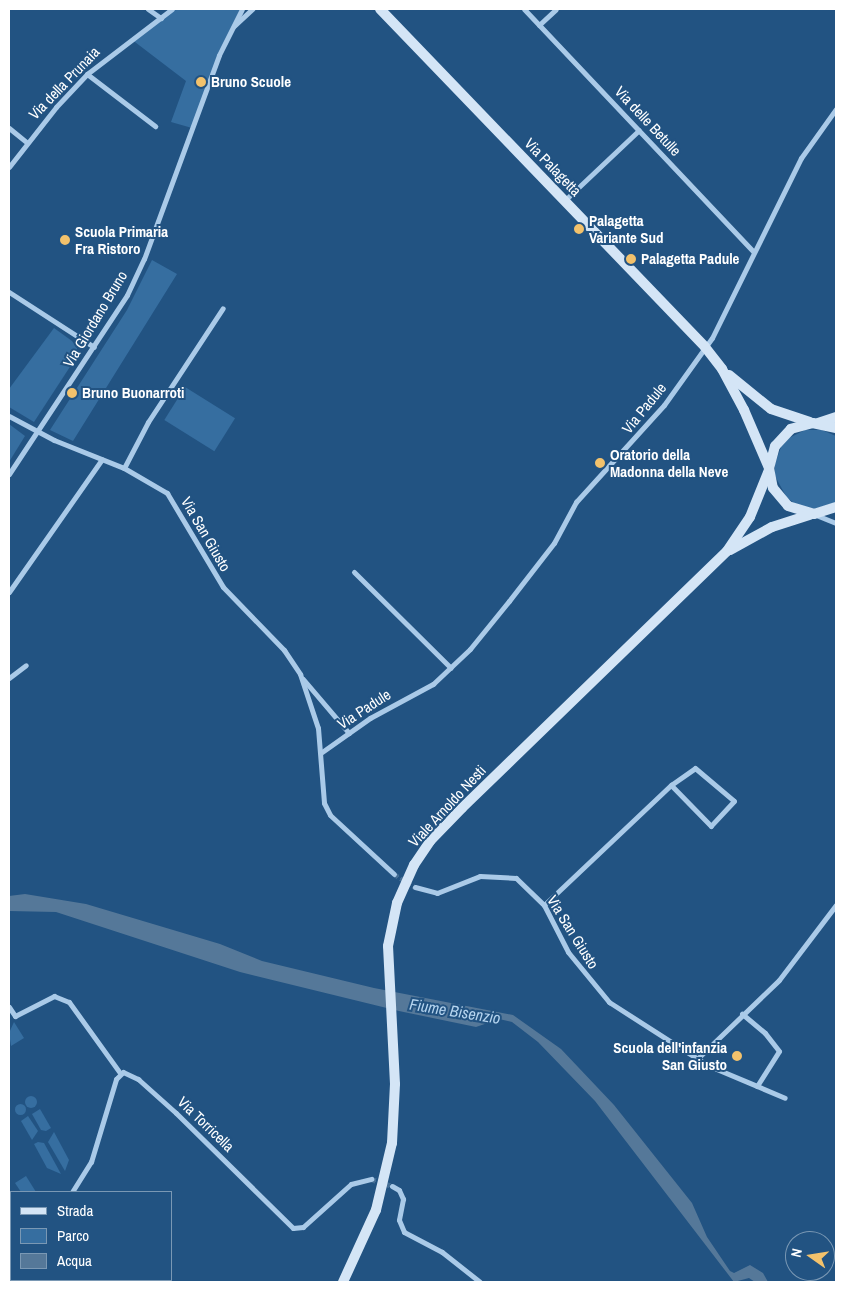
<!DOCTYPE html>
<style>
body{margin:0}
#map{position:relative;width:845px;height:1291px;overflow:hidden;background:#225382;font-family:"Archivo Narrow",sans-serif}
div>[style]{position:absolute}
[style*='--x']{left:calc(var(--x)*1px);top:calc(var(--y)*1px);width:calc(var(--w)*1px);rotate:calc(var(--a)*1deg)}
.green>*{inset:0;background:#366ea0;transform-origin:0 0}
.round{border-radius:50%}
.water>*{inset:0;background:#557899}
.street-tunnel>*{height:5px;margin-top:-2.5px;transform-origin:0;background:repeating-linear-gradient(90deg,#436d95 0 5px,transparent 0 7.5px)}
.street>*{height:5px;margin:-2.5px;padding:0 2.5px;transform-origin:2.5px;border-radius:2.5px;background:#aacae8}
.secondary>*{height:10px;margin:-5px;padding:0 5px;transform-origin:5px;border-radius:5px;background:#d4e5f6}
.secondary-bridge>*{height:10px;margin:-5px;padding:0 5px;transform-origin:5px;border-radius:5px;background:#d4e5f6}
.dots>*{width:14px;height:14px;translate:-50% -50%;box-sizing:border-box;border:2px solid #225382;border-radius:50%}
span{translate:-50% -50%;white-space:nowrap;text-align:center;line-height:1.15;-webkit-text-stroke:4px #225382;paint-order:stroke}
.poi-label{font-size:15px;color:#fff;font-weight:700}
.left{translate:0 -50%;text-align:left}
.right{translate:-100% -50%;text-align:right}
.street-label{font-size:15px;color:#fff}
.water-label{font-size:16px;color:#b5d4ef;font-style:italic}
.frame{position:absolute;inset:0;border:10px solid #fff;pointer-events:none}
.legend{position:absolute;left:10px;top:1191px;width:162px;height:90px;box-sizing:border-box;background:#225382;border:1px solid #7a98b4;margin:0;padding:6px 9px;list-style:none;font-size:15px;color:#fff}
.legend li{display:flex;align-items:center;gap:10px;height:25px}
.legend b{width:25px;border:1px solid #7a98b4}
.north{position:absolute;left:785px;top:1231px;width:50px;height:50px;box-sizing:border-box;background:#225382;border:1px solid #7a98b4;border-radius:50%;rotate:283deg;font-size:14px;font-weight:700;line-height:20px;text-align:center;color:#fff}
.north::after{content:'';display:block;margin:auto;width:18px;height:22px;background:#f3c26c;clip-path:polygon(50% 0,100% 100%,50% 72%,0 100%)}
</style>
<div id="map">
<div class="green">
<i style="clip-path:polygon(172px 9px,242px 9px,226px 40px,192px 128px,171px 122px,186px 81px,131px 39px)"></i>
<i style="clip-path:polygon(152px 260px,177px 274px,73px 441px,50px 430px,127px 310px)"></i>
<i style="clip-path:polygon(54px 328px,72px 341px,77px 348px,77px 356px,34px 422px,9px 407px,9px 389px)"></i>
<i style="left:185px;top:387px;width:59px;height:39px;rotate:32deg"></i>
<i style="clip-path:polygon(9px 424px,25px 436px,9px 462px)"></i>
<i style="clip-path:polygon(805px 430px,822px 430px,836px 436px,836px 502px,815px 509px,797px 505px,787px 498px,775px 476px,775px 464px,781px 447px,789px 438px)"></i>
<i style="clip-path:polygon(14px 1022px,24px 1038px,11px 1046px,9px 1033px)"></i>
<i class="round" style="left:25px;top:1096px;width:12px;height:12px"></i>
<i class="round" style="left:14.5px;top:1103.5px;width:11px;height:11px"></i>
<i style="clip-path:polygon(40px 1109px,51px 1128px,46px 1131px,41px 1130px,32px 1114px)"></i>
<i style="clip-path:polygon(28px 1116px,38px 1131px,32px 1140px,21px 1121px)"></i>
<i style="clip-path:polygon(54px 1132px,69px 1160px,65px 1171px,48px 1142px)"></i>
<i style="clip-path:polygon(38px 1142px,44px 1143px,61px 1174px,47px 1168px,34px 1144px)"></i>
<i style="clip-path:polygon(26px 1176px,36px 1192px,21px 1192px,15px 1183px)"></i>
</div>
<div class="water">
<i style="clip-path:polygon(25px 894px,86px 904px,220px 944px,262px 961px,374px 988px,513px 1015px,561px 1049px,614px 1105px,692px 1203px,707px 1237px,730px 1271px,734px 1273px,750px 1265px,763px 1273px,768px 1282px,755px 1282px,749px 1278px,734px 1282px,595px 1101px,538px 1042px,512px 1022px,499px 1019px,476px 1027px,399px 1011px,240px 972px,56px 912px,9px 911px,9px 896px)"></i>
</div>
<div class="street-tunnel">
<i style="--x:394;--y:874;--w:25;--a:32"></i>
<i style="--x:371;--y:1179;--w:22;--a:18"></i>
</div>
<div class="street">
<i style="--x:148;--y:9;--w:16;--a:35"></i>
<i style="--x:524;--y:9;--w:333;--a:46.6"></i>
<i style="--x:539;--y:25;--w:23;--a:-43"></i>
<i style="--x:234;--y:26;--w:25;--a:-43"></i>
<i style="--x:87;--y:74;--w:86;--a:37.4"></i>
<i style="--x:9;--y:128;--w:22;--a:39"></i>
<i style="--x:9;--y:167;--w:76;--a:-51.9"></i>
<i style="--x:56;--y:107;--w:45;--a:-46.8"></i>
<i style="--x:87;--y:74;--w:107;--a:-37.4"></i>
<i style="--x:564;--y:201;--w:103;--a:-43.4"></i>
<i style="--x:9;--y:292;--w:101;--a:32.9"></i>
<i style="--x:9;--y:416;--w:51;--a:28.1"></i>
<i style="--x:54;--y:440;--w:75;--a:21.8"></i>
<i style="--x:124;--y:468;--w:50;--a:30.2"></i>
<i style="--x:167;--y:493;--w:109;--a:59.2"></i>
<i style="--x:223;--y:587;--w:88;--a:45.9"></i>
<i style="--x:284;--y:650;--w:29;--a:56"></i>
<i style="--x:300;--y:674;--w:57;--a:71.6"></i>
<i style="--x:318;--y:728;--w:75;--a:85.4"></i>
<i style="--x:324;--y:803;--w:13;--a:63"></i>
<i style="--x:330;--y:815;--w:87;--a:42.7"></i>
<i style="--x:124;--y:468;--w:52;--a:-62.4"></i>
<i style="--x:148;--y:422;--w:136;--a:-56.7"></i>
<i style="--x:9;--y:474;--w:214;--a:-56.6"></i>
<i style="--x:127;--y:295;--w:40;--a:-65"></i>
<i style="--x:144;--y:259;--w:217;--a:-69.8"></i>
<i style="--x:219;--y:55;--w:51;--a:-63.4"></i>
<i style="--x:816;--y:515;--w:22;--a:22"></i>
<i style="--x:354;--y:572;--w:136;--a:44.7"></i>
<i style="--x:9;--y:592;--w:162;--a:-55"></i>
<i style="--x:9;--y:678;--w:21;--a:-37"></i>
<i style="--x:303;--y:679;--w:71;--a:49.6"></i>
<i style="--x:322;--y:752;--w:59;--a:-35.3"></i>
<i style="--x:370;--y:718;--w:72;--a:-28.4"></i>
<i style="--x:433;--y:684;--w:51;--a:-43.4"></i>
<i style="--x:470;--y:649;--w:62;--a:-50.9"></i>
<i style="--x:509;--y:601;--w:73;--a:-52.2"></i>
<i style="--x:554;--y:543;--w:47;--a:-61.8"></i>
<i style="--x:576;--y:502;--w:131;--a:-47.8"></i>
<i style="--x:664;--y:405;--w:82;--a:-54.4"></i>
<i style="--x:712;--y:338;--w:201;--a:-63.7"></i>
<i style="--x:801;--y:158;--w:60;--a:-54.5"></i>
<i style="--x:415;--y:887;--w:23;--a:15"></i>
<i style="--x:437;--y:893;--w:46;--a:-21.6"></i>
<i style="--x:480;--y:876;--w:36;--a:3"></i>
<i style="--x:516;--y:878;--w:39;--a:44"></i>
<i style="--x:544;--y:905;--w:53;--a:62.9"></i>
<i style="--x:568;--y:952;--w:65;--a:50.6"></i>
<i style="--x:609;--y:1002;--w:117;--a:32.7"></i>
<i style="--x:707;--y:1065;--w:54;--a:22.8"></i>
<i style="--x:757;--y:1086;--w:41;--a:-57.8"></i>
<i style="--x:779;--y:1051;--w:23;--a:-128"></i>
<i style="--x:765;--y:1033;--w:30;--a:-140"></i>
<i style="--x:544;--y:905;--w:175;--a:-43.4"></i>
<i style="--x:671;--y:785;--w:29;--a:-35"></i>
<i style="--x:695;--y:768;--w:51;--a:40.2"></i>
<i style="--x:734;--y:801;--w:34;--a:133"></i>
<i style="--x:711;--y:826;--w:57;--a:-134.3"></i>
<i style="--x:9;--y:1007;--w:11;--a:56"></i>
<i style="--x:15;--y:1016;--w:44;--a:-27.1"></i>
<i style="--x:54;--y:996;--w:16;--a:22"></i>
<i style="--x:69;--y:1002;--w:87;--a:54.3"></i>
<i style="--x:698;--y:1058;--w:112;--a:-43.9"></i>
<i style="--x:779;--y:980;--w:94;--a:-52.8"></i>
<i style="--x:757;--y:1086;--w:30;--a:23"></i>
<i style="--x:392;--y:1186;--w:8;--a:30"></i>
<i style="--x:399;--y:1190;--w:10;--a:66"></i>
<i style="--x:403;--y:1199;--w:21;--a:101"></i>
<i style="--x:399;--y:1220;--w:13;--a:67"></i>
<i style="--x:404;--y:1232;--w:43;--a:27.8"></i>
<i style="--x:442;--y:1252;--w:48;--a:38.3"></i>
<i style="--x:72;--y:1192;--w:36;--a:-58"></i>
<i style="--x:91;--y:1162;--w:87;--a:-73.2"></i>
<i style="--x:116;--y:1079;--w:10;--a:-45"></i>
<i style="--x:123;--y:1072;--w:17;--a:25"></i>
<i style="--x:138;--y:1079;--w:51;--a:41.8"></i>
<i style="--x:176;--y:1113;--w:164;--a:44.5"></i>
<i style="--x:293;--y:1228;--w:10;--a:-6"></i>
<i style="--x:303;--y:1227;--w:64;--a:-41.9"></i>
<i style="--x:351;--y:1184;--w:21;--a:-14"></i>
<i style="--x:9;--y:1237;--w:2;--a:-27"></i>
</div>
<div class="secondary">
<i style="--x:380;--y:9;--w:469;--a:46.1"></i>
<i style="--x:705;--y:347;--w:28;--a:52"></i>
<i style="--x:722;--y:369;--w:47;--a:61.8"></i>
<i style="--x:744;--y:410;--w:63;--a:66.7"></i>
<i style="--x:729;--y:375;--w:54;--a:39"></i>
<i style="--x:771;--y:409;--w:41;--a:18.4"></i>
<i style="--x:818;--y:423;--w:19;--a:-18"></i>
<i style="--x:836;--y:428;--w:24;--a:-168"></i>
<i style="--x:813;--y:423;--w:23;--a:165"></i>
<i style="--x:791;--y:429;--w:23;--a:133"></i>
<i style="--x:775;--y:446;--w:23;--a:105"></i>
<i style="--x:769;--y:468;--w:20;--a:79"></i>
<i style="--x:773;--y:488;--w:23;--a:50"></i>
<i style="--x:788;--y:506;--w:27;--a:17"></i>
<i style="--x:814;--y:514;--w:23;--a:-18"></i>
<i style="--x:730;--y:550;--w:48;--a:-28.7"></i>
<i style="--x:772;--y:527;--w:40;--a:-18"></i>
<i style="--x:414;--y:865;--w:29;--a:-56"></i>
<i style="--x:430;--y:841;--w:46;--a:-45.9"></i>
<i style="--x:462;--y:808;--w:369;--a:-44.1"></i>
<i style="--x:727;--y:551;--w:41;--a:-55.9"></i>
<i style="--x:750;--y:517;--w:51;--a:-68"></i>
<i style="--x:343;--y:1282;--w:79;--a:-65.4"></i>
<i style="--x:376;--y:1210;--w:69;--a:-76.6"></i>
</div>
<div class="secondary-bridge">
<i style="--x:392;--y:1143;--w:59;--a:-87.1"></i>
<i style="--x:395;--y:1084;--w:138;--a:-92.9"></i>
<i style="--x:388;--y:946;--w:44;--a:-78.2"></i>
<i style="--x:397;--y:903;--w:42;--a:-65.9"></i>
</div>
<div class="dots">
<i style="left:201px;top:82px;background:#f3c26c"></i>
<i style="left:579px;top:229px;background:#f3c26c"></i>
<i style="left:65px;top:240px;background:#f3c26c"></i>
<i style="left:631px;top:259px;background:#f3c26c"></i>
<i style="left:72px;top:393px;background:#f3c26c"></i>
<i style="left:600px;top:463px;background:#f3c26c"></i>
<i style="left:737px;top:1056px;background:#f3c26c"></i>
</div>
<div class="poi-label">
<span class="left" style="left:211px;top:82px">Bruno Scuole</span>
<span class="left" style="left:589px;top:229px">Palagetta<br>Variante Sud</span>
<span class="left" style="left:75px;top:240px">Scuola Primaria<br>Fra Ristoro</span>
<span class="left" style="left:641px;top:259px">Palagetta Padule</span>
<span class="left" style="left:82px;top:393px">Bruno Buonarroti</span>
<span class="left" style="left:610px;top:463px">Oratorio della<br>Madonna della Neve</span>
<span class="right" style="left:727px;top:1056px">Scuola dell'infanzia<br>San Giusto</span>
</div>
<div class="street-label">
<span style="left:64px;top:83px;rotate:-46deg">Via della Prunaia</span>
<span style="left:648px;top:121px;rotate:47deg">Via delle Betulle</span>
<span style="left:553px;top:167px;rotate:46deg">Via Palagetta</span>
<span style="left:95px;top:319px;rotate:-59deg">Via Giordano Bruno</span>
<span style="left:644px;top:408px;rotate:-51deg">Via Padule</span>
<span style="left:206px;top:534px;rotate:60deg">Via San Giusto</span>
<span style="left:364px;top:709px;rotate:-33deg">Via Padule</span>
<span style="left:447px;top:806px;rotate:-47deg">Viale Arnoldo Nesti</span>
<span style="left:573px;top:932px;rotate:58deg">Via San Giusto</span>
<span style="left:206px;top:1124px;rotate:44deg">Via Torricella</span>
</div>
<div class="water-label">
<span style="left:455px;top:1011px;rotate:9deg">Fiume Bisenzio</span>
</div>
<div class="frame"></div>
<ul class="legend">
<li><b style="height:6px;background:#d4e5f6"></b>Strada</li>
<li><b style="height:14px;background:#366ea0"></b>Parco</li>
<li><b style="height:14px;background:#557899"></b>Acqua</li>
</ul>
<div class="north">N</div>
</div>
